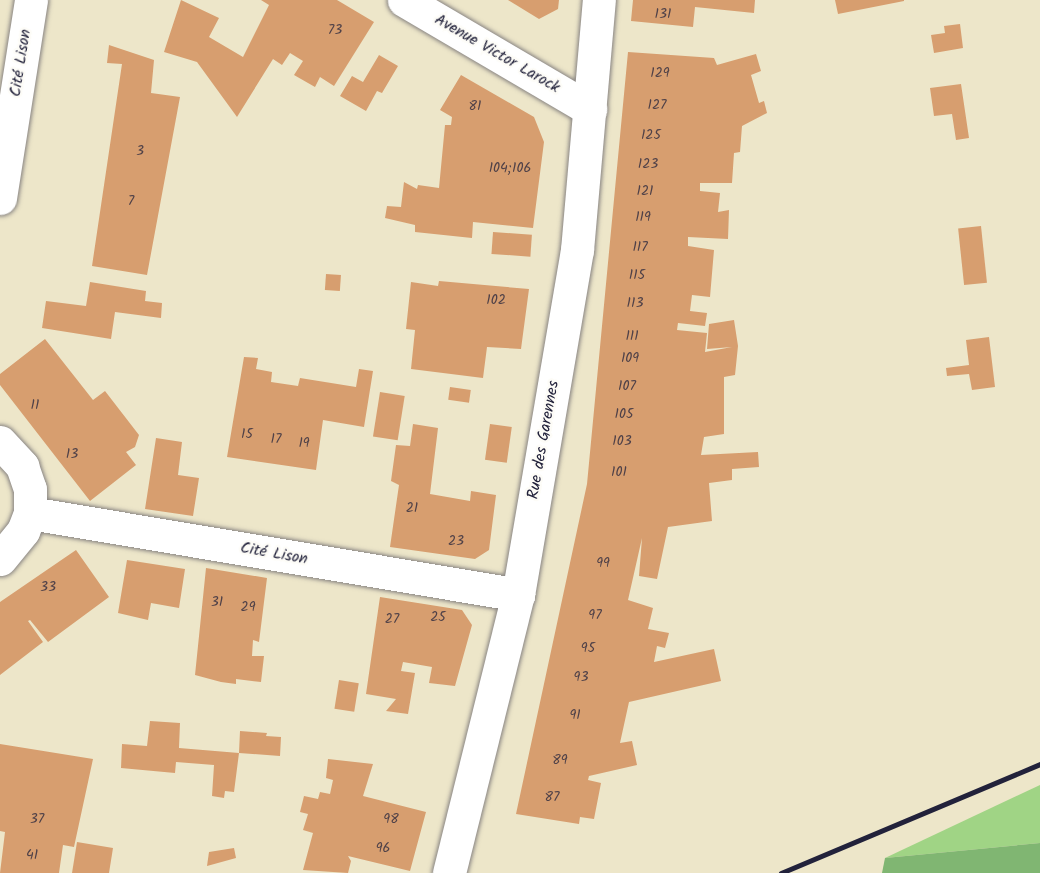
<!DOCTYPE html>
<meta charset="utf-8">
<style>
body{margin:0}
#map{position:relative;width:1040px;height:873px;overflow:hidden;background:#ede6c9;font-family:Kalam,sans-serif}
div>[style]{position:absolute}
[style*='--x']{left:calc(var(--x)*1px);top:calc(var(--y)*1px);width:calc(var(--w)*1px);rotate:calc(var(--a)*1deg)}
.green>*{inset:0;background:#a0d485}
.forest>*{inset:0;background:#80b672}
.building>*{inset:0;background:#d79e6f;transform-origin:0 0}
.roads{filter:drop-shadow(0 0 2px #888482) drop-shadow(0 0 2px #888482)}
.minor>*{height:33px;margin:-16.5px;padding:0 16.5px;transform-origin:16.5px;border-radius:16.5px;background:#fff}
.rail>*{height:4.5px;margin:-2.25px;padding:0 2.25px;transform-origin:2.25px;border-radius:2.25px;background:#22223b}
span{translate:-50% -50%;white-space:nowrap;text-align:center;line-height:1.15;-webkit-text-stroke:5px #fdfcf7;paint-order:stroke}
.number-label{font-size:14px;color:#4f4148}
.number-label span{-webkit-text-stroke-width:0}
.street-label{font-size:16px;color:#22223b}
</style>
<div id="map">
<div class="green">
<i style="clip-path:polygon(1040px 785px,1040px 843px,885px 858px)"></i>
</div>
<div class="forest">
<i style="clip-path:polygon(1040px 843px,1040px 873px,882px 873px,885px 858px)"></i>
</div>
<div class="building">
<i style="clip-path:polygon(181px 0,219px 18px,209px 37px,243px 57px,269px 5px,261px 0,337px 0,374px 22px,334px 86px,320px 77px,315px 87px,294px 75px,303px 61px,290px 53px,282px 65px,273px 59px,237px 117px,197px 62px,164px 52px)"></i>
<i style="clip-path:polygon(508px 0,559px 0,558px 9px,539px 19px)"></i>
<i style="clip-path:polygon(633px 0,755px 0,754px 13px,695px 7px,693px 27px,631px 21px)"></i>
<i style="clip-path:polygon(835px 0,904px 0,904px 1px,838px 14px)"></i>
<i style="clip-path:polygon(960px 24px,963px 48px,934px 53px,931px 35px,945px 33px,944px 26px)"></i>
<i style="clip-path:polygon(109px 45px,154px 60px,151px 93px,180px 97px,147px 275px,92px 266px,122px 64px,107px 63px)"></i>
<i style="clip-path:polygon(628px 52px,714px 58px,717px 65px,756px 54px,761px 71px,751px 75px,759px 103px,764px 101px,767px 113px,742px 126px,740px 152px,734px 153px,732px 183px,700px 183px,700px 191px,720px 193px,718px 212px,729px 210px,728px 239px,688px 237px,688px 246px,714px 250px,710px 297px,692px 295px,690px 311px,707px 313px,705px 326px,678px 323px,677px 330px,707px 333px,705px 352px,732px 347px,707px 349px,709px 324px,734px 320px,738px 346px,735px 375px,724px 377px,724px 434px,704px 437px,701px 455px,758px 452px,759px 467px,732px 469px,732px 480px,709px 483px,712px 521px,668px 527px,657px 579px,639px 576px,642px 538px,628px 600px,653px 608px,648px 629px,669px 633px,665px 648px,657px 646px,654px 662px,714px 649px,721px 681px,629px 702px,620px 743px,632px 741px,637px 765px,589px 776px,588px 780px,601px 783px,594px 819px,580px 817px,579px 824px,516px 814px,587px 484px)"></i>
<i style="clip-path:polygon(379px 55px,398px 66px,382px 93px,377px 91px,366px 111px,340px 96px,352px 76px,363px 82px)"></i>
<i style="clip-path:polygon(461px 75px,534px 117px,544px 142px,533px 228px,473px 222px,472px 238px,415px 232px,415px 225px,385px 218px,387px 206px,401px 207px,404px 182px,417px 189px,418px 185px,439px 188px,445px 125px,451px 125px,452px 117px,440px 110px)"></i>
<i style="clip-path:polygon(961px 84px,969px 138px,956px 140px,952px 114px,934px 116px,930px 88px)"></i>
<i style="left:981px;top:226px;width:57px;height:23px;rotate:84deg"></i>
<i style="left:493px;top:232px;width:39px;height:22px;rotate:4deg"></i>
<i style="left:326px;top:274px;width:15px;height:16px;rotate:4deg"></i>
<i style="clip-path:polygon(439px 281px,529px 289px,521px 349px,487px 347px,483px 378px,411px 369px,415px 330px,406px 329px,411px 282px,438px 286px)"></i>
<i style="clip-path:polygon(90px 282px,146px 291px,145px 301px,162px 303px,161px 318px,115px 312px,111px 339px,42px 328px,46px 301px,86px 306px)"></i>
<i style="clip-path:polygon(989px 337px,995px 387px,972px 390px,969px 374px,947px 376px,946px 368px,969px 365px,966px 340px)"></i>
<i style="clip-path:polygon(45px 339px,93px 400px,105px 391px,139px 435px,135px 447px,126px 452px,136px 465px,90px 501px,0 385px,0 374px)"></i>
<i style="clip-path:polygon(244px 357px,258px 358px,256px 369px,272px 372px,271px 382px,298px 386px,300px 378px,356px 387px,359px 369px,373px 371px,364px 427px,323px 420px,316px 470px,227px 457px)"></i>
<i style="left:450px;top:387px;width:21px;height:13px;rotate:8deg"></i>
<i style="left:380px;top:392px;width:25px;height:45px;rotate:9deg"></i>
<i style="clip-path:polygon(413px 424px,438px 428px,430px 494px,470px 501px,471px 491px,496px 495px,489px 550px,475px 559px,390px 547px,399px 485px,391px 481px,396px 445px,410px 446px)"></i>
<i style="left:490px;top:424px;width:22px;height:36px;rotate:8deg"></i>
<i style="clip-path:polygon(156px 438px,182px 442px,178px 475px,199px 478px,193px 516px,145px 509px)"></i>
<i style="clip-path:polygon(76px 550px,109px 597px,48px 642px,30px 620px,28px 621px,43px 642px,0 675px,0 602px)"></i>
<i style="clip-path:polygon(127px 560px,185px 569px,179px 608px,151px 603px,148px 620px,118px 613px)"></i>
<i style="clip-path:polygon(206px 568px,267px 578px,259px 642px,253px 640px,252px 656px,264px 656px,261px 682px,236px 679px,236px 684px,221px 682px,195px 675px)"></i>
<i style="clip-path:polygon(380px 597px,462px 610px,472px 625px,455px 686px,429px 683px,432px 667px,403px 662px,401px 671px,415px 673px,408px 714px,386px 711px,396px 699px,366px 694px)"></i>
<i style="left:339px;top:680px;width:20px;height:29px;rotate:9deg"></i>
<i style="clip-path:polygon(150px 721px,180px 723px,179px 748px,239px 753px,240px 731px,267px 733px,266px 736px,281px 737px,280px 756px,239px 753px,234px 792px,225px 791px,224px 798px,212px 796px,214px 765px,176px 762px,175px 773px,121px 768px,122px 744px,147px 746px)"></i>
<i style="clip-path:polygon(0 744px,93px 759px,74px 847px,63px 845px,59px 873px,0 873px,5px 832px,0 831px)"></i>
<i style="clip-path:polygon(328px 759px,373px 764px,363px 796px,426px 812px,410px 871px,348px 856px,351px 861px,348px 873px,303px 870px,313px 833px,303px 830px,308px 814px,300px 812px,304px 796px,318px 799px,320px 792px,330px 794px,333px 780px,326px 778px)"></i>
<i style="clip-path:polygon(77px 842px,113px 848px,109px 873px,72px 873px)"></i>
<i style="clip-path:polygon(234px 848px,236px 858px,207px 866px,209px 852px)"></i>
</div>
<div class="roads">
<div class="minor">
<i style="--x:404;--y:0;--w:216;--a:30.4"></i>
<i style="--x:0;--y:198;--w:200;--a:-81.1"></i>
<i style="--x:0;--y:442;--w:33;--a:47"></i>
<i style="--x:22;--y:466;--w:24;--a:71"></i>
<i style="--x:30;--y:489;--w:24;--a:90"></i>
<i style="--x:30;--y:513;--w:19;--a:111"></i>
<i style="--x:23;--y:531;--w:36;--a:129"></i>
<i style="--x:30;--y:513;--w:495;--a:9.5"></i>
<i style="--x:449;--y:873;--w:286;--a:-76.1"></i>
<i style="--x:518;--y:595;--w:350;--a:-80.3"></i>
<i style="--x:577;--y:250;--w:251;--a:-85"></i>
</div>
</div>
<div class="rail">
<i style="--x:781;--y:873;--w:281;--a:-22.8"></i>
</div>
<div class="number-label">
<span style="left:663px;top:14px">131</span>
<span style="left:335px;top:30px">73</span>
<span style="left:660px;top:73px">129</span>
<span style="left:657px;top:105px">127</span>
<span style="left:475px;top:106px">81</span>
<span style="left:651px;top:135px">125</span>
<span style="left:140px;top:151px">3</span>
<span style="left:648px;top:164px">123</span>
<span style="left:510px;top:168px">104;106</span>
<span style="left:645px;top:191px">121</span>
<span style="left:131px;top:201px">7</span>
<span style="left:643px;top:217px">119</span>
<span style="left:640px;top:247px">117</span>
<span style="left:637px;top:275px">115</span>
<span style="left:496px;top:300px">102</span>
<span style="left:635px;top:303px">113</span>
<span style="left:632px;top:336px">111</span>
<span style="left:630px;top:358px">109</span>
<span style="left:627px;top:386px">107</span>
<span style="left:35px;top:405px">11</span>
<span style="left:624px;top:414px">105</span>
<span style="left:247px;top:434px">15</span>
<span style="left:276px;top:439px">17</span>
<span style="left:622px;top:441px">103</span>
<span style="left:304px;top:443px">19</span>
<span style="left:72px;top:454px">13</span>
<span style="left:619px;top:472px">101</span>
<span style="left:412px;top:508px">21</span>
<span style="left:456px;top:541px">23</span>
<span style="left:603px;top:563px">99</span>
<span style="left:48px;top:587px">33</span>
<span style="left:217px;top:602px">31</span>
<span style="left:248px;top:607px">29</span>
<span style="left:595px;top:615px">97</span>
<span style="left:438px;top:617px">25</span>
<span style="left:392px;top:619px">27</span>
<span style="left:588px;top:648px">95</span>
<span style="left:581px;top:677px">93</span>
<span style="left:575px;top:715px">91</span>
<span style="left:560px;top:760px">89</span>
<span style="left:552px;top:797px">87</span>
<span style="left:37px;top:819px">37</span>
<span style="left:391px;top:819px">98</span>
<span style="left:383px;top:848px">96</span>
<span style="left:32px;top:855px">41</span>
</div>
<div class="street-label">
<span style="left:497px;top:54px;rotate:30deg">Avenue Victor Larock</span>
<span style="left:21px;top:63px;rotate:-81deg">Cité Lison</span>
<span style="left:544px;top:440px;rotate:-80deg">Rue des Garennes</span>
<span style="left:274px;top:554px;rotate:10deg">Cité Lison</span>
</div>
</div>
